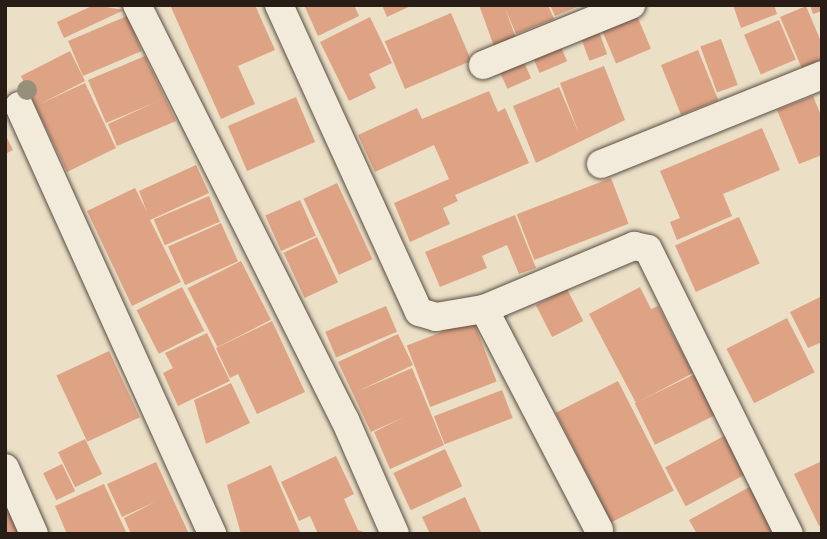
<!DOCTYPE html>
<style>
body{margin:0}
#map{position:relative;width:827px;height:539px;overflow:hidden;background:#ebdfc6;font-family:"Gentium Book Plus",serif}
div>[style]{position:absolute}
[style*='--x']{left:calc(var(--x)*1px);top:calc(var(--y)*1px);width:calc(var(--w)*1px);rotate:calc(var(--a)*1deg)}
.building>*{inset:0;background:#dea384;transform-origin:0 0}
.roads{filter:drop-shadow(0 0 2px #594d42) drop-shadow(0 0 2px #594d42)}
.street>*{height:28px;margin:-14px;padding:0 14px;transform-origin:14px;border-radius:14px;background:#f2eada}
.trees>*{width:20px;height:20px;margin:-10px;border-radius:50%;background:#978f7a}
span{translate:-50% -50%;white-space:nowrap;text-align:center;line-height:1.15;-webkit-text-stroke:7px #f2eada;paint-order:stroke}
.frame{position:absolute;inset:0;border:7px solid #281c16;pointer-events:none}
</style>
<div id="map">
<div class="building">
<i style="clip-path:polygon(94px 5px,124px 10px,64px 38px,57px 22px)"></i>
<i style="clip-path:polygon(170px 5px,255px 5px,275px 50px,238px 66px,255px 104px,221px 119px)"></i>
<i style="clip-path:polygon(304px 5px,354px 5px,359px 16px,318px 36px)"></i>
<i style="clip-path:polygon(382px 5px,413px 5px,387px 17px)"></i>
<i style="clip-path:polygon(479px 5px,548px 5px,554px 19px,516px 34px,505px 8px,517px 41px,495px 49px)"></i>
<i style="clip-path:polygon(550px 5px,582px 5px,555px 16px)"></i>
<i style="clip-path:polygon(733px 5px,774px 5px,777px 14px,741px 28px)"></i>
<i style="clip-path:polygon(810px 5px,822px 5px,822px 11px,813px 14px)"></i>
<i style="clip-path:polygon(806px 6px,822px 44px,822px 63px,803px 71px,780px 17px)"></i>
<i style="left:635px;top:11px;width:41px;height:38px;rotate:67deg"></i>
<i style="left:451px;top:13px;width:52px;height:72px;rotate:67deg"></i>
<i style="left:127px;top:16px;width:38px;height:64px;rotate:67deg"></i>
<i style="clip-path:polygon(370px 17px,392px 63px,369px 74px,376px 88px,349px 101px,320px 42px)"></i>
<i style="left:779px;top:20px;width:43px;height:38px;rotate:67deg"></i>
<i style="left:598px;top:29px;width:27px;height:19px;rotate:70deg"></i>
<i style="left:721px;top:39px;width:49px;height:22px;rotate:70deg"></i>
<i style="left:559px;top:42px;width:21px;height:30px;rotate:67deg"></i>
<i style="left:698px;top:50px;width:54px;height:40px;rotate:68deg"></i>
<i style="clip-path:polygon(70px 51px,85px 81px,40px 104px,85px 83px,116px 148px,67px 172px,21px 76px)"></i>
<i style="clip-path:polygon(145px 56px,176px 121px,117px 146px,108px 124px,156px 102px,106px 123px,88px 80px)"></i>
<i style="left:523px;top:60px;width:20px;height:26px;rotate:66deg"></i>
<i style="clip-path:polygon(604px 66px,625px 120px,536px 163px,513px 106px,559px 87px,579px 134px,560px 83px)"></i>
<i style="clip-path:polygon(489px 91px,498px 112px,505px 108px,529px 163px,455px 195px,458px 201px,443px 208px,450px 224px,410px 242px,394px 203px,449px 179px,434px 145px,375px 172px,358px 135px,417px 108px,422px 119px)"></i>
<i style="clip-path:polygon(813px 96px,822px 118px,822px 155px,799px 164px,777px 110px)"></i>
<i style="left:296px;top:97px;width:49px;height:74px;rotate:67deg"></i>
<i style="clip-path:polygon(762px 128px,780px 170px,723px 194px,732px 216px,677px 240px,670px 222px,680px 218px,660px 171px)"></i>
<i style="clip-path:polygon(5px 134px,13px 150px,5px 154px)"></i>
<i style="clip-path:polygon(196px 165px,209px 193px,150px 220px,181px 282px,132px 306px,87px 211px,135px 188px,147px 212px,139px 191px)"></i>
<i style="left:611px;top:178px;width:49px;height:101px;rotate:69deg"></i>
<i style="left:337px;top:183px;width:84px;height:37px;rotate:65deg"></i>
<i style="left:209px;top:196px;width:28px;height:60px;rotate:67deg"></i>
<i style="left:300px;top:200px;width:39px;height:38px;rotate:66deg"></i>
<i style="clip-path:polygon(515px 215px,536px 268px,519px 274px,507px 245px,482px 256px,487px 268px,440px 287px,425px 252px)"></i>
<i style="left:739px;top:217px;width:51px;height:70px;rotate:66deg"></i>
<i style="left:221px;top:223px;width:42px;height:58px;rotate:66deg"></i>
<i style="left:317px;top:237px;width:50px;height:37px;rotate:65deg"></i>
<i style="left:241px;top:261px;width:66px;height:60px;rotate:63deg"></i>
<i style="left:182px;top:287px;width:49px;height:51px;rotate:63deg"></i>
<i style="clip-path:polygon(640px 287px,651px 309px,658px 306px,693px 373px,636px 403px,589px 314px)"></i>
<i style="left:567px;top:289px;width:36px;height:35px;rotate:63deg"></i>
<i style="clip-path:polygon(822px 296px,822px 342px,808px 348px,790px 312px)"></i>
<i style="left:386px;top:306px;width:28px;height:66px;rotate:67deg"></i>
<i style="left:787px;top:318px;width:61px;height:68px;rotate:63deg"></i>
<i style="left:473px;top:320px;width:66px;height:71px;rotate:69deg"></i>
<i style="clip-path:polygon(272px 321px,305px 392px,257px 414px,238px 374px,230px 378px,216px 348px)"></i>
<i style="clip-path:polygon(207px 333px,230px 381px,178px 406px,163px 373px,173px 368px,165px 353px)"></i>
<i style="clip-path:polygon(398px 334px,413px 365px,356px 392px,412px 368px,444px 445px,390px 469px,374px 432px,404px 417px,371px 432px,338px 362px)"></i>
<i style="left:109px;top:351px;width:73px;height:58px;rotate:65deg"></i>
<i style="left:695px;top:374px;width:46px;height:67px;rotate:64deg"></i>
<i style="left:618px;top:381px;width:123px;height:70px;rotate:63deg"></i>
<i style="clip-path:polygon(231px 383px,250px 423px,206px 444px,194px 400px)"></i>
<i style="left:502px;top:390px;width:30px;height:73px;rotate:69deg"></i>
<i style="left:726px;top:435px;width:44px;height:69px;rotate:62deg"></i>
<i style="left:85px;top:439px;width:39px;height:30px;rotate:64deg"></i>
<i style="left:445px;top:449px;width:41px;height:57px;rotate:65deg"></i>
<i style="clip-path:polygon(336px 456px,354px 494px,344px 499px,358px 530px,369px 534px,318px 534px,310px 516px,299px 521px,281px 482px)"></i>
<i style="clip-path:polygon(822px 461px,822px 524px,819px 526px,794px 474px)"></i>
<i style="clip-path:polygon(156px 462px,171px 495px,189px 534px,131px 534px,124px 518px,155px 502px,122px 517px,107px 484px)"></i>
<i style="left:62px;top:464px;width:30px;height:21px;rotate:64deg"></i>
<i style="clip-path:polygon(271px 465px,301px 534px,241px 534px,227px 485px)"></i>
<i style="clip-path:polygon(104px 484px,127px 534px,67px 534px,55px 506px)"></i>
<i style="clip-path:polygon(753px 485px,779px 534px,697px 534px,689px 520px)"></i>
<i style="clip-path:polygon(5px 494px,24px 534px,5px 534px)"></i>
<i style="clip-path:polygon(465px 497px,481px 532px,430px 534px,422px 517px)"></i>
</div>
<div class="roads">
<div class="street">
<i style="--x:137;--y:5;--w:464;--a:63.4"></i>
<i style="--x:345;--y:420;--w:124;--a:66.3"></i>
<i style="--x:279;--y:5;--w:337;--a:65.5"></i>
<i style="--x:419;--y:312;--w:18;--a:16"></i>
<i style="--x:436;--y:317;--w:49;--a:-9.5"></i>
<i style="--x:484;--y:309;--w:163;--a:-22.8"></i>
<i style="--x:634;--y:246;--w:14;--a:12"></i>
<i style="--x:648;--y:249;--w:318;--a:63.7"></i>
<i style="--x:483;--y:65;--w:160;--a:-22.1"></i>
<i style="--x:19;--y:106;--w:470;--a:65.7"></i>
<i style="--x:601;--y:164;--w:238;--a:-21.9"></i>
<i style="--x:484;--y:309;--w:249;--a:62.5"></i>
<i style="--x:5;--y:468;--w:72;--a:66.3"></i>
</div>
</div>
<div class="trees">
<i style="left:27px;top:90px"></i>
</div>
<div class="frame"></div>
</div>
